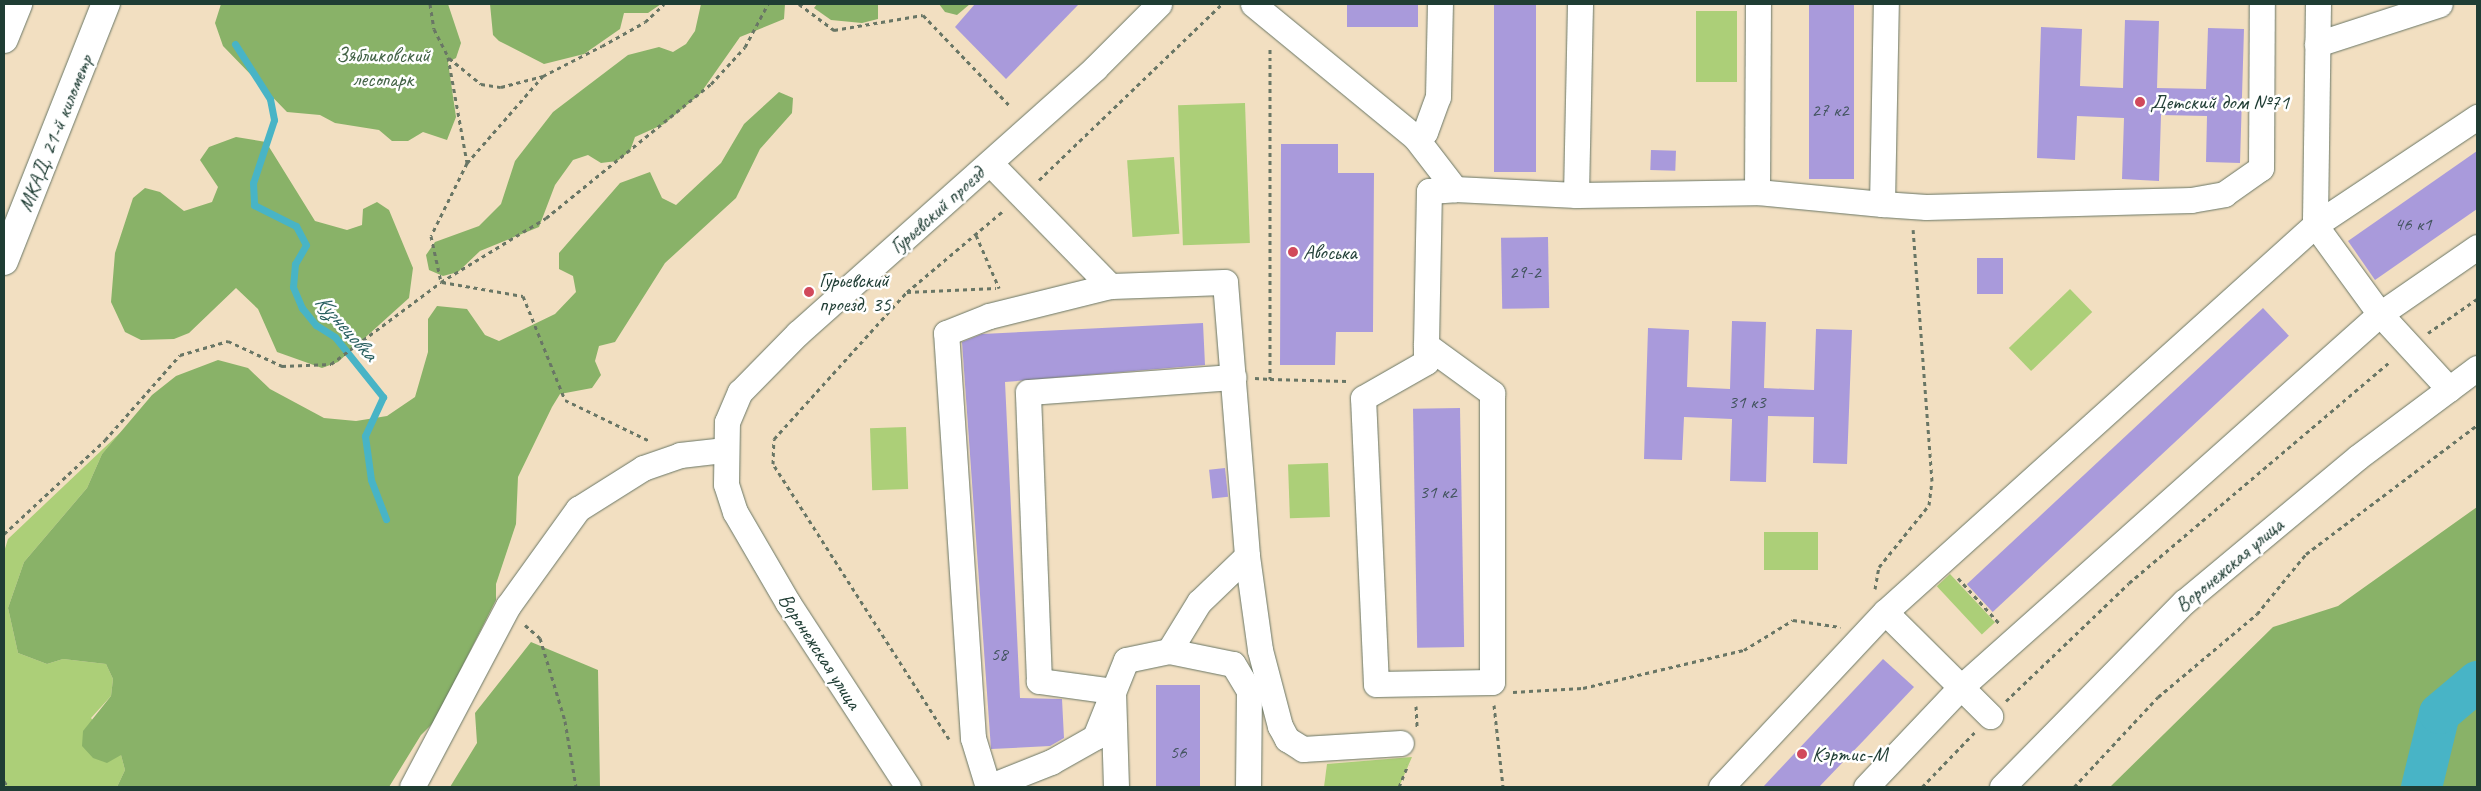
<!DOCTYPE html>
<meta charset="utf-8">
<style>
body{margin:0}
#map{position:relative;width:2481px;height:791px;overflow:hidden;background:#f2dfc1;font-family:Caveat,sans-serif}
div>[style]{position:absolute}
[style*='--x']{left:calc(var(--x)*1px);top:calc(var(--y)*1px);width:calc(var(--w)*1px);rotate:calc(var(--a)*1deg)}
.green>*{inset:0;background:#accf78;transform-origin:0 0}
.forest>*{inset:0;background:#89b268}
.stream>*{height:7px;margin:-3.5px;padding:0 3.5px;transform-origin:3.5px;border-radius:3.5px;background:#48b4c6}
.river>*{height:41px;margin:-20.5px;padding:0 20.5px;transform-origin:20.5px;border-radius:20.5px;background:#48b4c6}
.building>*{inset:0;background:#a99adb;transform-origin:0 0}
.path>*{height:3px;margin-top:-1.5px;transform-origin:0;background:repeating-linear-gradient(90deg,#697665 0 4px,transparent 0 8px)}
.roads{filter:drop-shadow(0 0 1px #697665) drop-shadow(0 0 1px #697665)}
.minor>*{height:25px;margin:-12.5px;padding:0 12.5px;transform-origin:12.5px;border-radius:12.5px;background:#fff}
.highway>*{height:28px;margin:-14px;padding:0 14px;transform-origin:14px;border-radius:14px;background:#fff}
.dots>*{width:14px;height:14px;translate:-50% -50%;box-sizing:border-box;border:2px solid #fff;border-radius:50%}
span{translate:-50% -50%;white-space:nowrap;text-align:center;line-height:1.15;-webkit-text-stroke:5px #fff;paint-order:stroke}
.number-label{font-size:19px;color:#42545e}
.number-label span{-webkit-text-stroke-width:0}
.park-label{font-size:21px;color:#426245}
.poi-label{font-size:21px;color:#1f3d34}
.left{translate:0 -50%;text-align:left}
.street-label{font-size:21px;color:#1f3d34}
.water-label{font-size:22px;color:#2b6160;font-style:italic}
.frame{position:absolute;inset:0;border:5px solid #1f3d34;pointer-events:none}
</style>
<div id="map">
<div class="green">
<i style="left:1696px;top:11px;width:41px;height:71px"></i>
<i style="left:1245px;top:103px;width:140px;height:67px;rotate:88deg"></i>
<i style="left:1174px;top:157px;width:77px;height:47px;rotate:86deg"></i>
<i style="left:2070px;top:289px;width:32px;height:85px;rotate:46deg"></i>
<i style="left:906px;top:427px;width:62px;height:36px;rotate:88deg"></i>
<i style="clip-path:polygon(122px 431px,102px 454px,87px 488px,24px 562px,8px 608px,18px 653px,47px 664px,63px 659px,106px 664px,113px 679px,111px 696px,91px 718px,121px 755px,125px 770px,117px 787px,4px 787px,4px 552px,8px 539px)"></i>
<i style="left:1328px;top:463px;width:54px;height:40px;rotate:88deg"></i>
<i style="left:1764px;top:532px;width:54px;height:38px"></i>
<i style="left:1950px;top:574px;width:66px;height:18px;rotate:47deg"></i>
<i style="clip-path:polygon(1412px 757px,1399px 787px,1324px 787px,1327px 764px)"></i>
</div>
<div class="forest">
<i style="clip-path:polygon(221px 4px,448px 4px,461px 43px,456px 58px,448px 62px,456px 117px,447px 140px,423px 132px,408px 141px,392px 141px,379px 130px,335px 123px,320px 115px,287px 112px,223px 46px,215px 23px)"></i>
<i style="clip-path:polygon(490px 4px,661px 4px,648px 13px,624px 13px,620px 29px,584px 54px,544px 64px,499px 41px,493px 35px)"></i>
<i style="clip-path:polygon(701px 4px,785px 4px,784px 19px,740px 37px,700px 94px,664px 124px,635px 137px,630px 151px,617px 161px,601px 163px,588px 155px,573px 160px,555px 185px,539px 227px,480px 251px,458px 272px,443px 276px,429px 270px,426px 255px,435px 242px,479px 226px,501px 204px,515px 161px,553px 112px,628px 55px,659px 47px,673px 52px,686px 44px,695px 31px)"></i>
<i style="clip-path:polygon(817px 4px,878px 4px,878px 19px,862px 23px,831px 20px,814px 8px)"></i>
<i style="clip-path:polygon(939px 4px,970px 4px,957px 15px,945px 12px)"></i>
<i style="clip-path:polygon(779px 92px,793px 98px,792px 113px,760px 149px,736px 198px,665px 263px,615px 342px,599px 346px,595px 361px,601px 375px,592px 388px,560px 394px,552px 407px,518px 477px,516px 524px,496px 584px,496px 600px,434px 722px,421px 735px,389px 787px,117px 787px,125px 770px,121px 755px,107px 763px,93px 758px,82px 746px,83px 731px,111px 696px,113px 679px,106px 664px,63px 659px,47px 664px,18px 653px,8px 608px,24px 562px,87px 488px,102px 454px,152px 395px,176px 376px,218px 360px,248px 368px,270px 389px,324px 418px,356px 421px,387px 416px,415px 397px,428px 352px,428px 319px,437px 306px,467px 309px,485px 335px,499px 341px,555px 314px,576px 292px,573px 276px,559px 269px,559px 253px,620px 183px,650px 172px,662px 198px,676px 205px,721px 163px,744px 124px)"></i>
<i style="clip-path:polygon(236px 137px,266px 142px,315px 221px,347px 230px,362px 225px,363px 209px,377px 202px,389px 210px,413px 268px,409px 298px,338px 362px,322px 368px,277px 352px,258px 309px,236px 288px,189px 333px,174px 339px,141px 340px,125px 332px,111px 302px,115px 253px,133px 198px,145px 188px,160px 192px,184px 211px,212px 202px,218px 187px,200px 160px,209px 147px)"></i>
<i style="clip-path:polygon(2477px 507px,2477px 787px,2110px 787px,2273px 627px,2338px 606px)"></i>
<i style="clip-path:polygon(531px 642px,598px 670px,600px 787px,450px 787px,477px 743px,475px 713px)"></i>
</div>
<div class="stream">
<i style="--x:235;--y:44;--w:65;--a:57.5"></i>
<i style="--x:270;--y:99;--w:21;--a:79"></i>
<i style="--x:274;--y:120;--w:66;--a:108.4"></i>
<i style="--x:253;--y:183;--w:22;--a:87"></i>
<i style="--x:254;--y:205;--w:47;--a:26.6"></i>
<i style="--x:296;--y:226;--w:21;--a:62"></i>
<i style="--x:306;--y:245;--w:22;--a:120"></i>
<i style="--x:295;--y:264;--w:23;--a:95"></i>
<i style="--x:293;--y:287;--w:23;--a:67"></i>
<i style="--x:302;--y:308;--w:22;--a:51"></i>
<i style="--x:316;--y:325;--w:22;--a:32"></i>
<i style="--x:335;--y:337;--w:77;--a:51.3"></i>
<i style="--x:383;--y:397;--w:43;--a:114.8"></i>
<i style="--x:365;--y:436;--w:44;--a:82.2"></i>
<i style="--x:371;--y:480;--w:42;--a:69"></i>
</div>
<div class="river">
<i style="--x:2421;--y:787;--w:76;--a:-76.3"></i>
<i style="--x:2439;--y:713;--w:50;--a:-40.1"></i>
</div>
<div class="building">
<i style="clip-path:polygon(975px 4px,1079px 4px,1006px 79px,955px 27px)"></i>
<i style="left:1347px;top:4px;width:71px;height:23px"></i>
<i style="left:1494px;top:4px;width:42px;height:168px"></i>
<i style="left:1809px;top:4px;width:45px;height:175px"></i>
<i style="clip-path:polygon(2125px 20px,2159px 21px,2157px 88px,2206px 89px,2208px 28px,2244px 29px,2240px 163px,2206px 162px,2207px 116px,2161px 115px,2159px 181px,2122px 179px,2124px 118px,2077px 116px,2075px 160px,2037px 158px,2041px 27px,2082px 29px,2080px 86px,2123px 88px)"></i>
<i style="clip-path:polygon(1281px 144px,1338px 144px,1338px 173px,1374px 173px,1373px 332px,1336px 332px,1335px 365px,1280px 365px)"></i>
<i style="left:1651px;top:150px;width:25px;height:20px;rotate:2deg"></i>
<i style="clip-path:polygon(2477px 151px,2477px 209px,2375px 280px,2348px 241px)"></i>
<i style="left:1548px;top:237px;width:71px;height:47px;rotate:89deg"></i>
<i style="left:1977px;top:258px;width:26px;height:36px"></i>
<i style="left:2263px;top:308px;width:38px;height:405px;rotate:47deg"></i>
<i style="clip-path:polygon(1732px 321px,1766px 322px,1764px 388px,1814px 390px,1816px 329px,1852px 330px,1847px 464px,1813px 463px,1814px 417px,1768px 416px,1766px 482px,1730px 481px,1732px 419px,1684px 417px,1682px 460px,1644px 459px,1648px 328px,1689px 330px,1687px 387px,1730px 389px)"></i>
<i style="clip-path:polygon(1203px 323px,1205px 365px,1005px 382px,1020px 698px,1062px 699px,1064px 738px,1050px 746px,991px 749px,962px 342px,982px 334px)"></i>
<i style="left:1460px;top:408px;width:239px;height:47px;rotate:89deg"></i>
<i style="left:1225px;top:468px;width:29px;height:16px;rotate:84deg"></i>
<i style="clip-path:polygon(1883px 659px,1914px 687px,1866px 738px,1819px 787px,1763px 787px)"></i>
<i style="left:1156px;top:685px;width:44px;height:102px"></i>
</div>
<div class="path">
<i style="--x:430;--y:4;--w:25;--a:81"></i>
<i style="--x:434;--y:29;--w:31;--a:63"></i>
<i style="--x:448;--y:57;--w:108;--a:79.8"></i>
<i style="--x:467;--y:163;--w:81;--a:116.3"></i>
<i style="--x:431;--y:236;--w:47;--a:77.7"></i>
<i style="--x:799;--y:4;--w:44;--a:36.6"></i>
<i style="--x:834;--y:30;--w:90;--a:-9.6"></i>
<i style="--x:923;--y:15;--w:124;--a:46.3"></i>
<i style="--x:1270;--y:49;--w:330;--a:90"></i>
<i style="--x:1270;--y:379;--w:77;--a:1.5"></i>
<i style="--x:449;--y:58;--w:41;--a:39.1"></i>
<i style="--x:481;--y:84;--w:20;--a:9"></i>
<i style="--x:501;--y:87;--w:43;--a:-14.7"></i>
<i style="--x:543;--y:76;--w:66;--a:-27"></i>
<i style="--x:602;--y:46;--w:49;--a:-29.2"></i>
<i style="--x:645;--y:22;--w:26;--a:-43"></i>
<i style="--x:467;--y:163;--w:116;--a:-48.9"></i>
<i style="--x:1039;--y:180;--w:254;--a:-43.9"></i>
<i style="--x:976;--y:235;--w:58;--a:66.5"></i>
<i style="--x:442;--y:282;--w:82;--a:9.8"></i>
<i style="--x:523;--y:296;--w:112;--a:68"></i>
<i style="--x:565;--y:400;--w:94;--a:25.8"></i>
<i style="--x:907;--y:292;--w:89;--a:-2.6"></i>
<i style="--x:2428;--y:333;--w:60;--a:-34.8"></i>
<i style="--x:1255;--y:378;--w:15;--a:4"></i>
<i style="--x:4;--y:534;--w:138;--a:-42.9"></i>
<i style="--x:105;--y:440;--w:113;--a:-48.6"></i>
<i style="--x:180;--y:355;--w:50;--a:-16.3"></i>
<i style="--x:228;--y:341;--w:60;--a:24.8"></i>
<i style="--x:282;--y:366;--w:49;--a:-2.3"></i>
<i style="--x:331;--y:364;--w:137;--a:-36.7"></i>
<i style="--x:441;--y:282;--w:123;--a:-31.4"></i>
<i style="--x:546;--y:218;--w:213;--a:-39.1"></i>
<i style="--x:711;--y:84;--w:50;--a:-47.4"></i>
<i style="--x:745;--y:47;--w:49;--a:-61.9"></i>
<i style="--x:1958;--y:578;--w:61;--a:47.7"></i>
<i style="--x:1875;--y:589;--w:22;--a:-80"></i>
<i style="--x:1879;--y:567;--w:80;--a:-51.1"></i>
<i style="--x:1929;--y:505;--w:24;--a:-83"></i>
<i style="--x:1932;--y:481;--w:252;--a:-94.3"></i>
<i style="--x:525;--y:625;--w:20;--a:41"></i>
<i style="--x:540;--y:638;--w:87;--a:73.2"></i>
<i style="--x:565;--y:721;--w:67;--a:80.5"></i>
<i style="--x:1513;--y:692;--w:70;--a:-3.3"></i>
<i style="--x:1583;--y:688;--w:165;--a:-13.3"></i>
<i style="--x:1744;--y:650;--w:57;--a:-31.5"></i>
<i style="--x:1793;--y:620;--w:48;--a:8.5"></i>
<i style="--x:2006;--y:701;--w:170;--a:-43.8"></i>
<i style="--x:2129;--y:583;--w:343;--a:-40.3"></i>
<i style="--x:1494;--y:705;--w:82;--a:83.7"></i>
<i style="--x:1416;--y:706;--w:21;--a:87"></i>
<i style="--x:949;--y:739;--w:326;--a:-122.6"></i>
<i style="--x:773;--y:464;--w:25;--a:-88"></i>
<i style="--x:774;--y:439;--w:198;--a:-47.9"></i>
<i style="--x:907;--y:292;--w:127;--a:-40.2"></i>
<i style="--x:4;--y:781;--w:7;--a:56"></i>
<i style="--x:1399;--y:787;--w:24;--a:-68"></i>
<i style="--x:1922;--y:787;--w:76;--a:-46.1"></i>
<i style="--x:2074;--y:787;--w:123;--a:-47"></i>
<i style="--x:2158;--y:697;--w:129;--a:-40"></i>
<i style="--x:2257;--y:614;--w:77;--a:-50.8"></i>
<i style="--x:2306;--y:554;--w:214;--a:-37"></i>
</div>
<div class="roads">
<div class="minor">
<i style="--x:1253;--y:4;--w:210;--a:39.4"></i>
<i style="--x:1415;--y:137;--w:66;--a:52.4"></i>
<i style="--x:1455;--y:189;--w:121;--a:2.8"></i>
<i style="--x:1576;--y:195;--w:181;--a:-0.9"></i>
<i style="--x:1757;--y:192;--w:188;--a:-89.7"></i>
<i style="--x:2318;--y:4;--w:221;--a:90.8"></i>
<i style="--x:2315;--y:225;--w:110;--a:53.9"></i>
<i style="--x:2380;--y:314;--w:102;--a:47.4"></i>
<i style="--x:2317;--y:44;--w:129;--a:-18"></i>
<i style="--x:1415;--y:137;--w:11;--a:-27"></i>
<i style="--x:1425;--y:132;--w:37;--a:-70"></i>
<i style="--x:1438;--y:97;--w:93;--a:-88.8"></i>
<i style="--x:990;--y:163;--w:172;--a:45.7"></i>
<i style="--x:1110;--y:286;--w:115;--a:-2"></i>
<i style="--x:1225;--y:282;--w:275;--a:85.4"></i>
<i style="--x:1247;--y:556;--w:66;--a:136.2"></i>
<i style="--x:1199;--y:602;--w:57;--a:121.5"></i>
<i style="--x:1757;--y:192;--w:126;--a:5.5"></i>
<i style="--x:1882;--y:204;--w:200;--a:-88.9"></i>
<i style="--x:1576;--y:195;--w:191;--a:-88.8"></i>
<i style="--x:1882;--y:204;--w:44;--a:3.9"></i>
<i style="--x:1926;--y:207;--w:265;--a:-1.5"></i>
<i style="--x:2191;--y:200;--w:34;--a:-10"></i>
<i style="--x:2224;--y:194;--w:45;--a:-35.1"></i>
<i style="--x:2261;--y:168;--w:164;--a:-89.7"></i>
<i style="--x:1426;--y:345;--w:82;--a:36"></i>
<i style="--x:1492;--y:393;--w:289;--a:90"></i>
<i style="--x:1492;--y:682;--w:116;--a:179"></i>
<i style="--x:1376;--y:684;--w:286;--a:-92.6"></i>
<i style="--x:1363;--y:398;--w:73;--a:-29.7"></i>
<i style="--x:1426;--y:362;--w:17;--a:-90"></i>
<i style="--x:1426;--y:345;--w:154;--a:-88.9"></i>
<i style="--x:1429;--y:191;--w:26;--a:-4"></i>
<i style="--x:1247;--y:556;--w:95;--a:82.1"></i>
<i style="--x:1260;--y:650;--w:79;--a:75.3"></i>
<i style="--x:1280;--y:726;--w:15;--a:62"></i>
<i style="--x:1287;--y:739;--w:19;--a:32"></i>
<i style="--x:1303;--y:749;--w:98;--a:-3.5"></i>
<i style="--x:1885;--y:612;--w:148;--a:44.7"></i>
<i style="--x:412;--y:787;--w:205;--a:-62.1"></i>
<i style="--x:508;--y:606;--w:120;--a:-54.2"></i>
<i style="--x:578;--y:509;--w:77;--a:-32.2"></i>
<i style="--x:643;--y:468;--w:39;--a:-19"></i>
<i style="--x:680;--y:455;--w:43;--a:-6.6"></i>
<i style="--x:908;--y:787;--w:220;--a:-123.1"></i>
<i style="--x:788;--y:603;--w:105;--a:-120.2"></i>
<i style="--x:735;--y:512;--w:29;--a:-108"></i>
<i style="--x:726;--y:484;--w:62;--a:-89.1"></i>
<i style="--x:727;--y:422;--w:33;--a:-67"></i>
<i style="--x:740;--y:392;--w:83;--a:-45.5"></i>
<i style="--x:798;--y:333;--w:398;--a:-41.7"></i>
<i style="--x:1095;--y:68;--w:91;--a:-45"></i>
<i style="--x:988;--y:787;--w:51;--a:-107"></i>
<i style="--x:973;--y:738;--w:406;--a:-93.8"></i>
<i style="--x:946;--y:333;--w:46;--a:-21.6"></i>
<i style="--x:989;--y:316;--w:125;--a:-13.9"></i>
<i style="--x:988;--y:787;--w:68;--a:-21.6"></i>
<i style="--x:1051;--y:762;--w:51;--a:-29.6"></i>
<i style="--x:1095;--y:737;--w:83;--a:-68.1"></i>
<i style="--x:1126;--y:660;--w:44;--a:-11.8"></i>
<i style="--x:1169;--y:651;--w:65;--a:11.5"></i>
<i style="--x:1233;--y:664;--w:31;--a:59"></i>
<i style="--x:1249;--y:691;--w:96;--a:90.6"></i>
<i style="--x:1116;--y:787;--w:96;--a:-91.8"></i>
<i style="--x:1113;--y:691;--w:75;--a:-172.3"></i>
<i style="--x:1039;--y:681;--w:289;--a:-92.2"></i>
<i style="--x:1028;--y:392;--w:206;--a:-4.2"></i>
<i style="--x:1721;--y:787;--w:240;--a:-46.9"></i>
<i style="--x:1885;--y:612;--w:579;--a:-41.99"></i>
<i style="--x:2315;--y:225;--w:195;--a:-33.7"></i>
<i style="--x:1866;--y:787;--w:138;--a:-46.5"></i>
<i style="--x:1961;--y:687;--w:561;--a:-41.68"></i>
<i style="--x:2380;--y:314;--w:118;--a:-34.6"></i>
<i style="--x:2002;--y:787;--w:260;--a:-45.5"></i>
<i style="--x:2184;--y:602;--w:226;--a:-39.8"></i>
<i style="--x:2358;--y:457;--w:149;--a:-36.8"></i>
</div>
<div class="highway">
<i style="--x:4;--y:39;--w:38;--a:-68"></i>
<i style="--x:4;--y:261;--w:277;--a:-68.4"></i>
</div>
</div>
<div class="dots">
<i style="left:2140px;top:102px;background:#d1495b"></i>
<i style="left:1293px;top:252px;background:#d1495b"></i>
<i style="left:809px;top:292px;background:#d1495b"></i>
<i style="left:1802px;top:754px;background:#d1495b"></i>
</div>
<div class="number-label">
<span style="left:1830px;top:111px">27 к2</span>
<span style="left:2413px;top:225px">46 к1</span>
<span style="left:1525px;top:273px">29-2</span>
<span style="left:1747px;top:403px">31 к3</span>
<span style="left:1438px;top:493px">31 к2</span>
<span style="left:999px;top:655px">58</span>
<span style="left:1178px;top:753px">56</span>
</div>
<div class="park-label">
<span style="left:383px;top:67px">Зябликовский<br>лесопарк</span>
</div>
<div class="poi-label">
<span class="left" style="left:2150px;top:102px">Детский дом №71</span>
<span class="left" style="left:1303px;top:252px">Авоська</span>
<span class="left" style="left:819px;top:292px">Гурьевский<br>проезд, 35</span>
<span class="left" style="left:1812px;top:754px">Кэртис-М</span>
</div>
<div class="street-label">
<span style="left:55px;top:133px;rotate:-68deg">МКАД, 21-й километр</span>
<span style="left:937px;top:210px;rotate:-42deg">Гурьевский проезд</span>
<span style="left:2229px;top:565px;rotate:-40deg">Воронежская улица</span>
<span style="left:820px;top:651px;rotate:57deg">Воронежская улица</span>
</div>
<div class="water-label">
<span style="left:346px;top:328px;rotate:48deg">Кузнецовка</span>
</div>
<div class="frame"></div>
</div>
